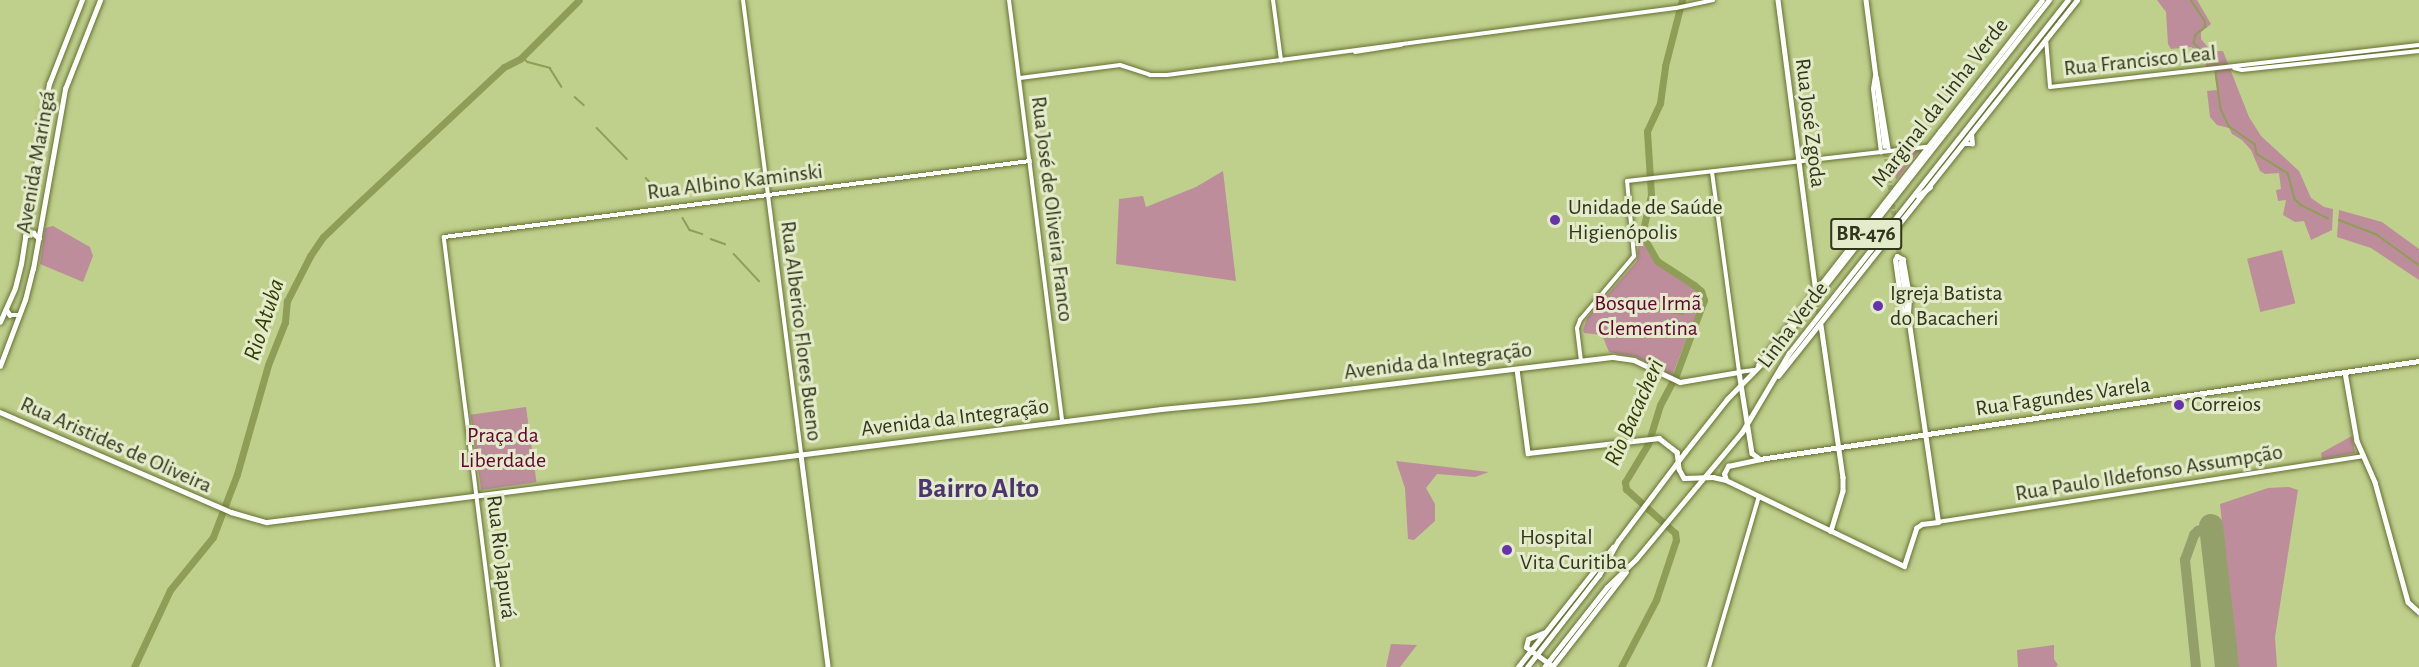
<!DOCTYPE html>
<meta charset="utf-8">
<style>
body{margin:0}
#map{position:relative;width:2419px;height:667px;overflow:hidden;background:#bfcf8c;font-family:"Alegreya Sans",sans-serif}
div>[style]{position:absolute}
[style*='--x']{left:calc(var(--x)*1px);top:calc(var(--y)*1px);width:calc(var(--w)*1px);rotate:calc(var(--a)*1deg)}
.green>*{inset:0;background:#be8d9c;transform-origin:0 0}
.water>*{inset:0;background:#8e9e56}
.stream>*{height:1.5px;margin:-0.75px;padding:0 0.75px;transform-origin:0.75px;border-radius:0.75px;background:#8e9e56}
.river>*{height:7px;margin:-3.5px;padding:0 3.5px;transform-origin:3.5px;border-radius:3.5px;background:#8e9e56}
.taxiway>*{height:10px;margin:-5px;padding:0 5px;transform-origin:5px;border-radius:5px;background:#93a069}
.runway>*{height:24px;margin:-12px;padding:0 12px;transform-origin:12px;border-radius:12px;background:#93a069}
.major-tunnel>*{height:4.5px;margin-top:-2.25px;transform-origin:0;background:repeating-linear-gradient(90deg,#a2b075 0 4.5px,transparent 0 6.5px)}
.roads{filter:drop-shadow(0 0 2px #657231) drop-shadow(0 0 2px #657231)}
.minor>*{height:4px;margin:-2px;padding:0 2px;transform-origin:2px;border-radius:2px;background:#fff}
.major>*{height:4.5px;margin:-2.25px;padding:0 2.25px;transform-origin:2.25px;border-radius:2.25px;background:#fff}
.highway>*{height:5px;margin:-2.5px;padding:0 2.5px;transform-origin:2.5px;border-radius:2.5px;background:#fff}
.dots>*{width:16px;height:16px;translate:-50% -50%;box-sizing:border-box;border:3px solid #e3ebca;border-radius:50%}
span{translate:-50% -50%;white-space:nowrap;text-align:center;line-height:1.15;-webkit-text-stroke:6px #e3ebca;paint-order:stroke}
.shield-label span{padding:2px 4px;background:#e3ebca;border:2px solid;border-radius:4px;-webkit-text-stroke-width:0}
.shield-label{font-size:21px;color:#30361b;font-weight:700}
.street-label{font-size:22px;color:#30361b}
.poi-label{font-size:22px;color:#30361b}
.left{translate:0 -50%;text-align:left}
.park-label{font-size:22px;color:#620332}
.water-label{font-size:24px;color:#323c02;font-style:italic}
.district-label{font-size:28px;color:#4b3470;font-weight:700}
</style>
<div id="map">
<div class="green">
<i style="clip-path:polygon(2157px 0,2197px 0,2211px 24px,2201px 32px,2201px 39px,2211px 51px,2223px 51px,2249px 117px,2261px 136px,2299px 171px,2311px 198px,2324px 207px,2333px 209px,2332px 230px,2311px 240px,2304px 221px,2295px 222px,2283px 215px,2286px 200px,2278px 201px,2276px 190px,2281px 189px,2279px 173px,2265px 174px,2260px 171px,2251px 150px,2242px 140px,2232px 134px,2229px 128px,2217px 125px,2210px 117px,2207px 91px,2217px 90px,2214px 67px,2206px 68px,2204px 54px,2191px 47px,2171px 49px,2168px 44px,2166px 12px)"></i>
<i style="clip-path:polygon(1918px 151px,1918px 152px,1896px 180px,1892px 154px)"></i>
<i style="clip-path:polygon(1223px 171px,1236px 281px,1116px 264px,1119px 199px,1143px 196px,1146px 207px,1196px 187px)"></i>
<i style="clip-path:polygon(2339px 210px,2382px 222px,2419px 249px,2419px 280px,2371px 248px,2337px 237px)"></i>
<i style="clip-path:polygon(53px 226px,90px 247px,93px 256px,83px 282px,40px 264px,45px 228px)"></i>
<i style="clip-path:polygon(1642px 236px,1657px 261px,1699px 292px,1701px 302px,1672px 376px,1637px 357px,1609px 352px,1602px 335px,1584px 333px,1583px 330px,1587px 318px,1637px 261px,1639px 240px)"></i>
<i style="left:2282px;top:250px;width:55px;height:36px;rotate:76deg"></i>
<i style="left:526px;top:407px;width:76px;height:56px;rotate:82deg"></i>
<i style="clip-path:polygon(2352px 436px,2355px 453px,2322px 459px,2321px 453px)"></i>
<i style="clip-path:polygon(1396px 461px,1489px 472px,1475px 477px,1437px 474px,1426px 488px,1435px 504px,1435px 521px,1414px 540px,1408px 539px,1405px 488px)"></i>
<i style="clip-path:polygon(2289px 487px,2298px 490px,2275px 637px,2277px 667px,2237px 667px,2220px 504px,2268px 488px)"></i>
<i style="clip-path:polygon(1391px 644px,1417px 645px,1400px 667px,1386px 667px)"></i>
<i style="clip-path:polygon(2054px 645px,2054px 659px,2058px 665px,2056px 667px,2018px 667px,2017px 650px)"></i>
</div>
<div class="water">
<i style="clip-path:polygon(1686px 301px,1688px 310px,1683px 315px,1648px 310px,1644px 309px,1643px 303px,1657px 305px)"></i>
</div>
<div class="stream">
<i style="--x:2191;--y:0;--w:25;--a:56"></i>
<i style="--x:2205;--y:21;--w:6;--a:81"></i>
<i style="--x:2206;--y:27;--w:13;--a:141"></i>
<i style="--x:2196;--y:35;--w:8;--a:104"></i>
<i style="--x:2194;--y:43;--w:29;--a:44"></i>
<i style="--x:522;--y:57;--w:8;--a:40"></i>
<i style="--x:528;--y:62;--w:23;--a:15"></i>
<i style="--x:550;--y:68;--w:22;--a:58"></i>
<i style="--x:2216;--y:73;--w:36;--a:82"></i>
<i style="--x:2221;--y:109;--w:19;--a:65"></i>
<i style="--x:2229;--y:126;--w:32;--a:35"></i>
<i style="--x:2255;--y:144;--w:10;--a:79"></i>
<i style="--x:2257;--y:154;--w:36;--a:32"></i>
<i style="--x:2288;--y:173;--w:27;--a:75"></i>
<i style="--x:2295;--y:199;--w:8;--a:45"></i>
<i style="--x:2301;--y:205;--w:30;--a:26"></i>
<i style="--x:575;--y:97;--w:12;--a:42"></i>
<i style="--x:597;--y:128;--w:43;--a:45.9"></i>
<i style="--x:646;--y:178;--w:29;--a:46"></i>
<i style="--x:683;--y:218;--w:14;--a:60"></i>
<i style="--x:690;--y:230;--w:13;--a:18"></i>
<i style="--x:2339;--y:220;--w:40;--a:21"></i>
<i style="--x:2376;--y:234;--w:53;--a:35.8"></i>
<i style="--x:711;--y:239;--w:15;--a:20"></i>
<i style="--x:734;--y:254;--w:37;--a:47"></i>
</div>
<div class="river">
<i style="--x:134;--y:667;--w:85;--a:-64.9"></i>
<i style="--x:170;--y:590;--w:68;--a:-50.9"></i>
<i style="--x:213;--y:537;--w:67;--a:-69.1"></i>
<i style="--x:237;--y:474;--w:113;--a:-74.1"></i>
<i style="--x:268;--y:365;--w:46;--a:-68.4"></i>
<i style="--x:285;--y:322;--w:21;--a:-85"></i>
<i style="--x:287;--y:301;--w:51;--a:-62.9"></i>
<i style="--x:310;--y:256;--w:23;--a:-56"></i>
<i style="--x:323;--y:237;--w:39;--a:-44"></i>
<i style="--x:351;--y:210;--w:209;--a:-43.1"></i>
<i style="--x:504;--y:67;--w:18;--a:-27"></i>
<i style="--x:520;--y:59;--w:83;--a:-45"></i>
<i style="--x:1621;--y:667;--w:76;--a:-62.4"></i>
<i style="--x:1656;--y:600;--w:63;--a:-71.6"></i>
<i style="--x:1676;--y:540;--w:7;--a:-98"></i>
<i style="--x:1675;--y:533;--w:66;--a:-138.1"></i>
<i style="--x:1626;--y:489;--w:7;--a:-98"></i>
<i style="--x:1625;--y:482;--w:44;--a:-58.8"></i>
<i style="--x:1648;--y:444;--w:41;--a:-72.9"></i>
<i style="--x:1660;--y:405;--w:34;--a:-62"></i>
<i style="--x:1676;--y:375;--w:80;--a:-69.5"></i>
<i style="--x:1704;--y:300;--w:9;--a:-108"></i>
<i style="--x:1701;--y:291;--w:9;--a:-139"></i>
<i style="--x:1694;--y:285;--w:44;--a:-147"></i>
<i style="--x:1657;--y:261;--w:31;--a:-119"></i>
<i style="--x:1642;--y:234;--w:40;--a:-77"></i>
<i style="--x:1651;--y:195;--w:64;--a:-93.6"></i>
<i style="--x:1647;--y:131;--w:31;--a:-65"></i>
<i style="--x:1660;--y:103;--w:37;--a:-82"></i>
<i style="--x:1665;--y:66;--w:68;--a:-75.6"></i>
</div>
<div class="taxiway">
<i style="--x:2196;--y:667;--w:108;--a:-95.9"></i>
<i style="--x:2185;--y:560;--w:27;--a:-70"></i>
<i style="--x:2194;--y:535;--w:6;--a:-45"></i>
<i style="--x:2198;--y:531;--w:14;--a:-21"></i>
</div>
<div class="runway">
<i style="--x:2211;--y:526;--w:142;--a:83.5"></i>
</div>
<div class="major-tunnel">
<i style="--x:1885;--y:146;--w:114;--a:82.4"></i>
<i style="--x:1816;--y:296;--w:29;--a:80"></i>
</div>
<div class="roads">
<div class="minor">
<i style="--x:743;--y:0;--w:459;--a:82.7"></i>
<i style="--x:1009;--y:0;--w:424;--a:82.8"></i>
<i style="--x:1273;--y:0;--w:61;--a:82.4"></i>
<i style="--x:2046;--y:39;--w:48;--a:85.2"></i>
<i style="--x:2050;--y:87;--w:371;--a:-6.5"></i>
<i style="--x:1355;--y:52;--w:47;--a:-8.7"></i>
<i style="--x:2234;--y:68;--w:8;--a:14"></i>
<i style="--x:2242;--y:70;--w:178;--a:-6.1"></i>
<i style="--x:1875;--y:76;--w:13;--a:99"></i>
<i style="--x:1873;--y:89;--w:64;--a:82.8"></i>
<i style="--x:1020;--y:78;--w:101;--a:-7.4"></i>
<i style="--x:1120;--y:65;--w:32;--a:18"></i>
<i style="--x:1150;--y:75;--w:17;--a:0"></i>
<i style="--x:1167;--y:75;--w:513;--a:-7.5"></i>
<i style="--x:1676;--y:8;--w:38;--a:-12"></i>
<i style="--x:1877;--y:78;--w:74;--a:80.7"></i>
<i style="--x:1712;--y:172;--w:202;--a:82.3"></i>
<i style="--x:1739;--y:372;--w:15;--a:-8"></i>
<i style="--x:1581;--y:361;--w:33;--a:-97"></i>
<i style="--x:1577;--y:328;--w:9;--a:-69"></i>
<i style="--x:1580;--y:320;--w:84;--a:-49.8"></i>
<i style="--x:1634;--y:256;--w:75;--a:-95.3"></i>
<i style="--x:1627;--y:181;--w:302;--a:-6.5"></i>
<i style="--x:1938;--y:522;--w:431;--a:-8.8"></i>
<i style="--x:498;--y:667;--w:433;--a:-97.2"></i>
<i style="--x:444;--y:237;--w:591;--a:-7.39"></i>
<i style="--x:1709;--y:667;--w:178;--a:-73.7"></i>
</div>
<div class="major">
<i style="--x:1778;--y:0;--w:288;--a:82.6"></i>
<i style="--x:1866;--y:0;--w:147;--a:82.6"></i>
<i style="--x:1963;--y:144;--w:9;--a:0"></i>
<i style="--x:1972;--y:144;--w:10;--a:-96"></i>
<i style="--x:25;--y:236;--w:9;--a:-21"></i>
<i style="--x:33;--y:233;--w:8;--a:40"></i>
<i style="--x:6;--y:309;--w:7;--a:56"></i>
<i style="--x:10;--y:315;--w:9;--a:0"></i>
<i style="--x:1908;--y:313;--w:15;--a:-86"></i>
<i style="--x:1909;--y:298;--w:8;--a:-45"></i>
<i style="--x:1906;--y:316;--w:7;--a:-124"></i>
<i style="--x:1902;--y:310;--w:50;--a:-98"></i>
<i style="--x:1895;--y:260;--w:4;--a:-63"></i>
<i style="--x:1897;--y:256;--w:7;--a:27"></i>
<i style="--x:1903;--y:259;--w:29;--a:80"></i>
<i style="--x:1908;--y:288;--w:11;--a:22"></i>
<i style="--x:0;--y:322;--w:37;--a:-66"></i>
<i style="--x:15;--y:288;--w:25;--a:-76"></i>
<i style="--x:21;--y:264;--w:182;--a:-81.2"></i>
<i style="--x:49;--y:84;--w:90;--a:-68.6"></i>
<i style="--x:1821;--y:325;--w:154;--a:81.8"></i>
<i style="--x:1843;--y:477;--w:14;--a:90"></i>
<i style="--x:1843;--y:491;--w:42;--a:106.7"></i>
<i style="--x:1758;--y:365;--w:462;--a:-52.1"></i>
<i style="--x:0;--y:366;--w:71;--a:-69.3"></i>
<i style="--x:25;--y:300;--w:32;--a:-76"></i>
<i style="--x:33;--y:269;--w:183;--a:-79.9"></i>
<i style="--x:65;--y:89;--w:96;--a:-68.5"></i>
<i style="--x:1517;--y:369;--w:85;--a:82.5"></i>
<i style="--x:1528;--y:453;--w:132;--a:-6.5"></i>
<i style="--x:1659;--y:438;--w:23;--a:38"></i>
<i style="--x:1677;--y:452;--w:17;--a:83"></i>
<i style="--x:1679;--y:469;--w:10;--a:61"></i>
<i style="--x:1684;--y:478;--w:29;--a:-2"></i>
<i style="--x:1713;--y:477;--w:13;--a:13"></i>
<i style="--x:1726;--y:480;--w:198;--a:25.8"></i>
<i style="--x:1904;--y:566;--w:40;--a:-72"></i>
<i style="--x:1916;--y:528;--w:7;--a:-34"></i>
<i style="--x:1922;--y:524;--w:16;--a:-7"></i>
<i style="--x:1938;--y:522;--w:262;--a:-98.3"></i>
<i style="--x:2345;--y:372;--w:70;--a:80.1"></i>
<i style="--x:2357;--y:441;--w:45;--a:66.3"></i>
<i style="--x:2375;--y:482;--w:124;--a:74.6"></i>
<i style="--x:2408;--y:602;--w:15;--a:42"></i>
<i style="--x:1778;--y:376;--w:480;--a:-51.5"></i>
<i style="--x:0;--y:412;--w:252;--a:23.4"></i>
<i style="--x:231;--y:512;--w:37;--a:16"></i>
<i style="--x:267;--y:522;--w:901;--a:-7.2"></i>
<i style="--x:1161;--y:409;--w:95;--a:-5.4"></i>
<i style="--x:1256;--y:400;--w:360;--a:-6.9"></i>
<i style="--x:1613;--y:357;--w:21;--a:8"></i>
<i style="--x:1634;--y:360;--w:51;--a:25.6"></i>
<i style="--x:1680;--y:382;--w:60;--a:-9.6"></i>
<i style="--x:1739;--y:372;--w:82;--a:80.9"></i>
<i style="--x:1752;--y:453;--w:10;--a:37"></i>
<i style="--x:801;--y:455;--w:214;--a:82.7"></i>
<i style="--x:1726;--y:480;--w:6;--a:-108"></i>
<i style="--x:1724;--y:474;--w:9;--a:-63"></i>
<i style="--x:1728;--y:466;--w:33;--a:-12"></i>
<i style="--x:1760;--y:459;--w:666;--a:-8.46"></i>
<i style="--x:1518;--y:667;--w:153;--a:-51.6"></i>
<i style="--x:1552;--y:667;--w:120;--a:-52.1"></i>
</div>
<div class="highway">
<i style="--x:1940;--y:131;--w:16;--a:-40"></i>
<i style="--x:1918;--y:196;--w:15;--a:-37"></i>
<i style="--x:1545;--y:632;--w:18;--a:158"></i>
<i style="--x:1528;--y:639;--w:8;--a:104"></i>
<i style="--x:1526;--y:647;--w:32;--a:36"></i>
<i style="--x:1527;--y:667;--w:117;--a:-52"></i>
<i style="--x:1599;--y:575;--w:39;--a:-61"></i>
<i style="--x:1618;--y:541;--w:111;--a:-53"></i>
<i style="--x:1685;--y:452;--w:68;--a:-51.6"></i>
<i style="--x:1727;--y:399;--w:64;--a:-45.6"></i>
<i style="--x:1772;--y:353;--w:449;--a:-51.9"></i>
<i style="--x:1544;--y:667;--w:102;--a:-51.8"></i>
<i style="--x:1607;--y:587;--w:40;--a:-44"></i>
<i style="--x:1636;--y:559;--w:165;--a:-50.2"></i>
<i style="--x:1742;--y:432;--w:92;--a:-59.3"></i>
<i style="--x:1789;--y:353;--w:450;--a:-51.7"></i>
</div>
</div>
<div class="dots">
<i style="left:1555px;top:220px;background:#6733aa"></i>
<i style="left:1878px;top:306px;background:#6733aa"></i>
<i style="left:2179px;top:405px;background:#6733aa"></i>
<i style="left:1507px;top:550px;background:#6733aa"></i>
</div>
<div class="shield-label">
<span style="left:1866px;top:234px">BR-476</span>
</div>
<div class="street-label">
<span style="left:2140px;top:61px;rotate:-6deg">Rua Francisco Leal</span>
<span style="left:1940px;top:103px;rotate:-52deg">Marginal da Linha Verde</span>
<span style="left:1810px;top:123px;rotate:83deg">Rua José Zgoda</span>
<span style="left:36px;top:162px;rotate:-80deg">Avenida Maringá</span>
<span style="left:735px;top:182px;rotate:-7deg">Rua Albino Kaminski</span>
<span style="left:1052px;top:209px;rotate:83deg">Rua José de Oliveira Franco</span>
<span style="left:1793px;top:325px;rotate:-53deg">Linha Verde</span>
<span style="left:801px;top:331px;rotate:83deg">Rua Alberico Flores Bueno</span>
<span style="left:1438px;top:361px;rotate:-7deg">Avenida da Integração</span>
<span style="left:2063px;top:397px;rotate:-8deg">Rua Fagundes Varela</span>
<span style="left:955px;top:418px;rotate:-7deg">Avenida da Integração</span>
<span style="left:116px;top:445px;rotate:24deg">Rua Aristides de Oliveira</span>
<span style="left:2149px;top:473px;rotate:-9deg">Rua Paulo Ildefonso Assumpção</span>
<span style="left:501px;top:557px;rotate:83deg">Rua Rio Japurá</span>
</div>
<div class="poi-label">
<span class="left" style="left:1568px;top:220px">Unidade de Saúde<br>Higienópolis</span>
<span class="left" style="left:1890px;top:306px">Igreja Batista<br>do Bacacheri</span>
<span class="left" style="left:2191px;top:405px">Correios</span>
<span class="left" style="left:1520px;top:550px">Hospital<br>Vita Curitiba</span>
</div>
<div class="park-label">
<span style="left:1648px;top:316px">Bosque Irmã<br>Clementina</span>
<span style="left:503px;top:448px">Praça da<br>Liberdade</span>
</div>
<div class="water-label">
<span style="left:265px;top:320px;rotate:-72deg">Rio Atuba</span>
<span style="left:1635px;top:413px;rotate:-66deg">Rio Bacacheri</span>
</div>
<div class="district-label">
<span style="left:978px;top:489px">Bairro Alto</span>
</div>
</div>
